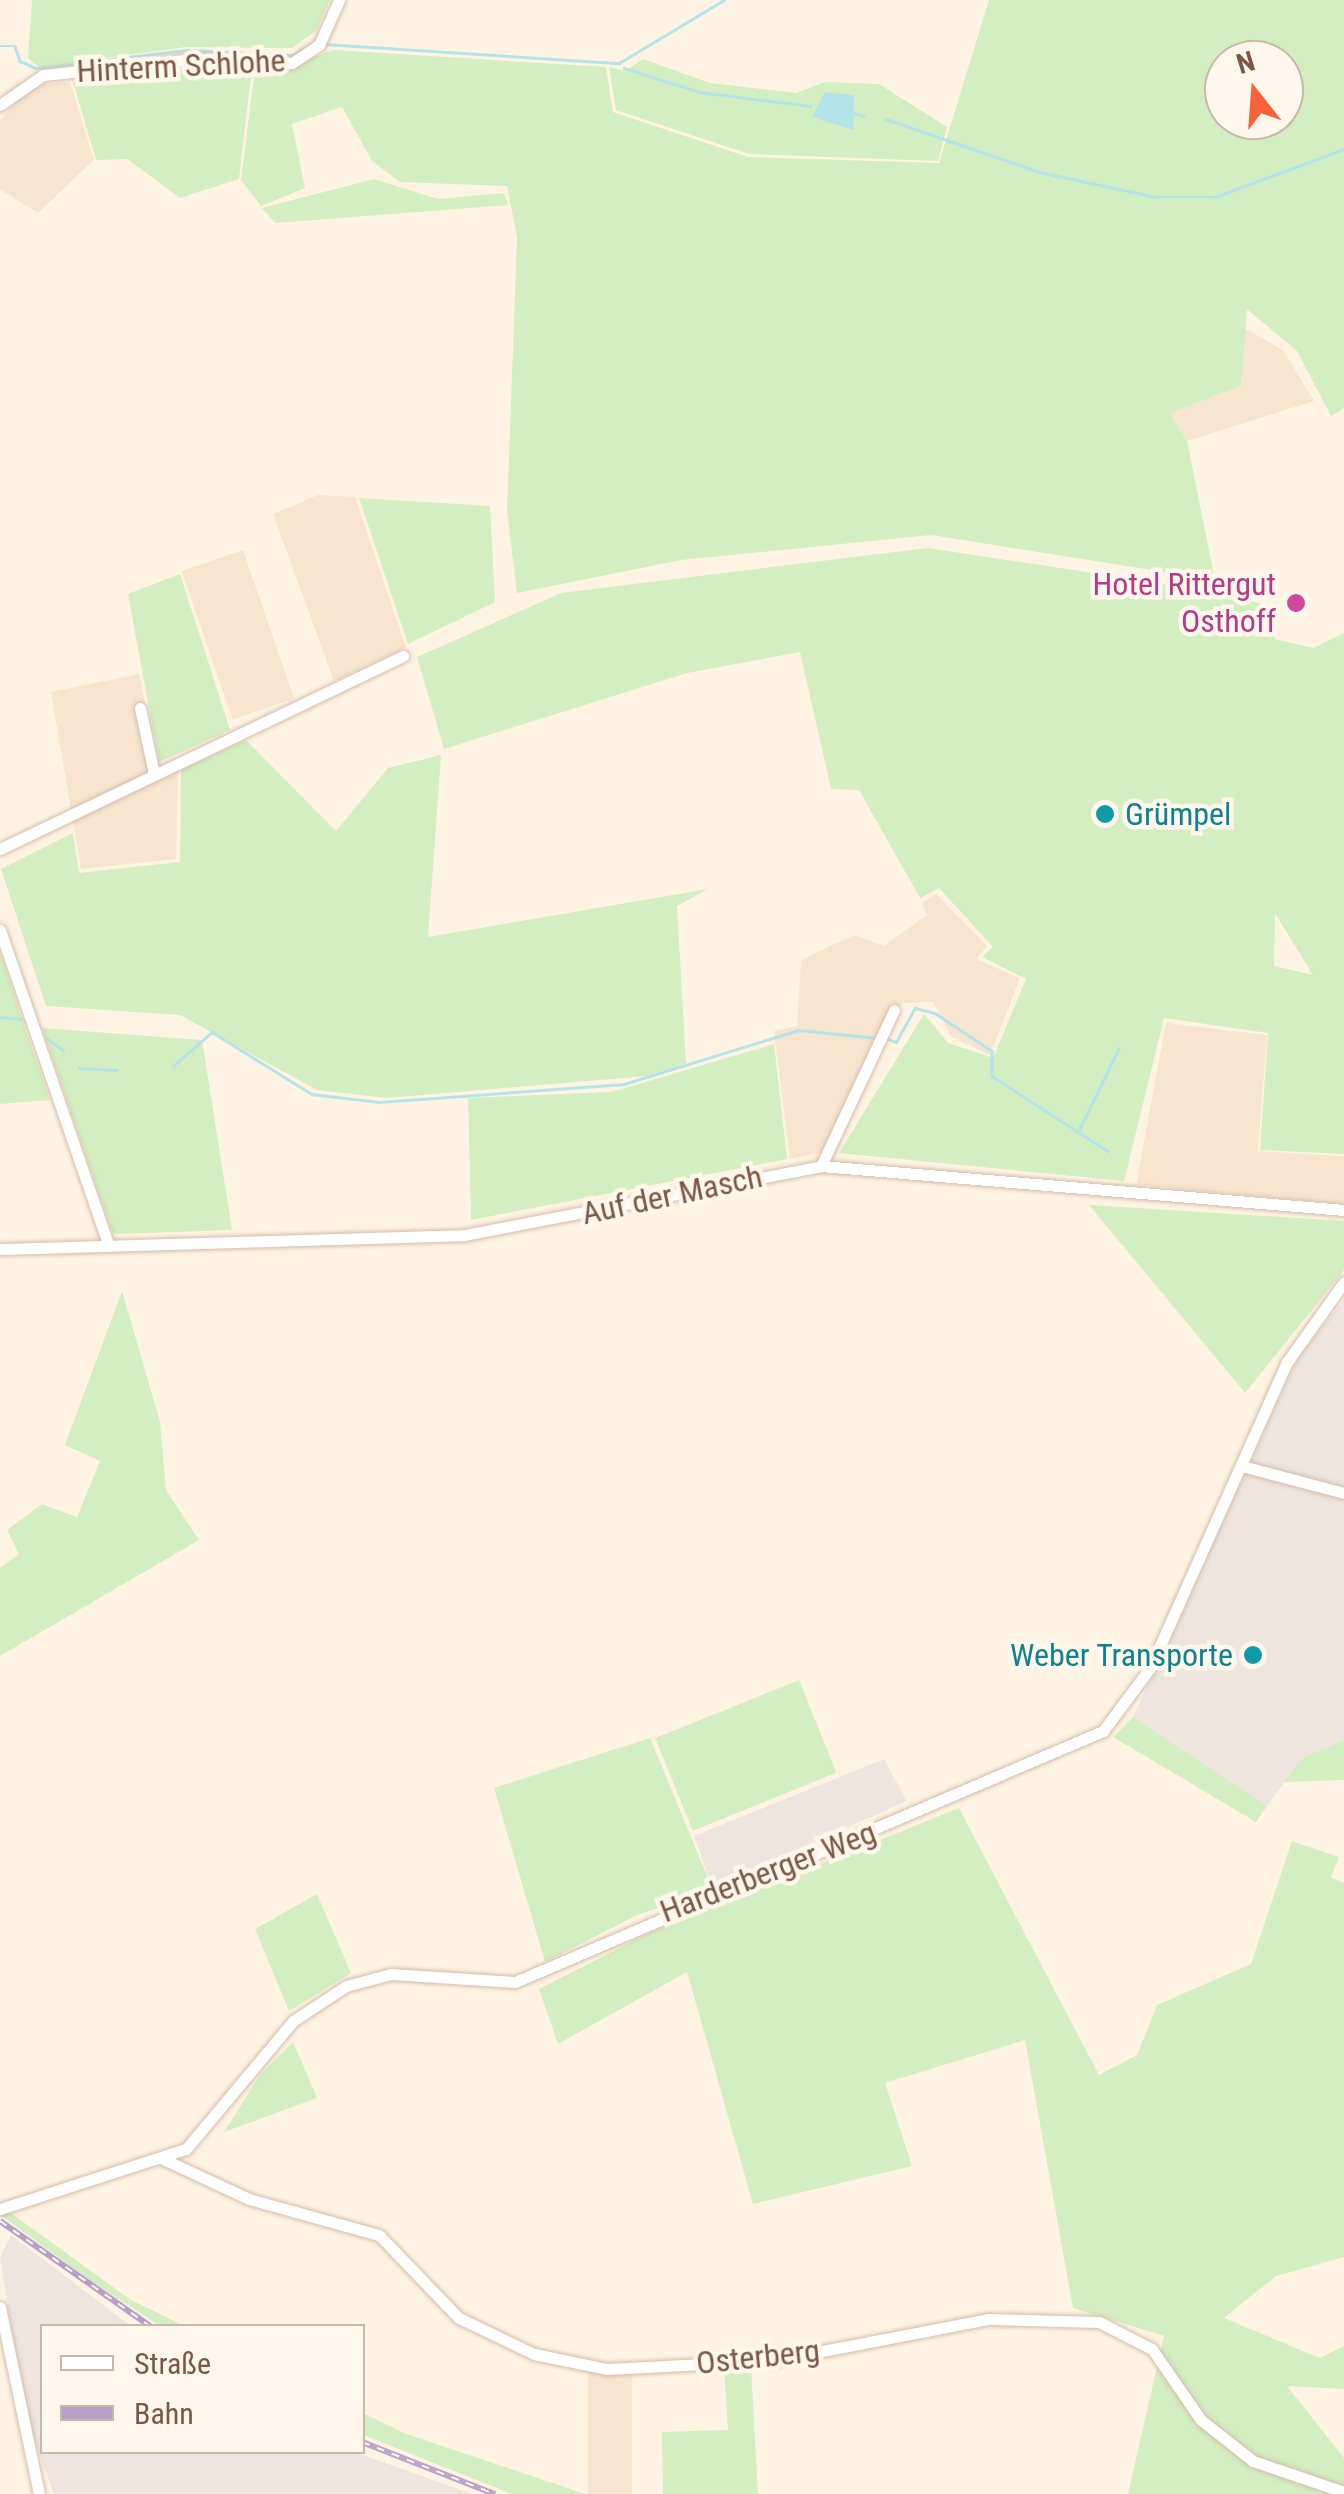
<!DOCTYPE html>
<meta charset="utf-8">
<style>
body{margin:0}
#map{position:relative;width:1344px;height:2494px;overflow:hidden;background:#fff4e3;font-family:"Roboto Condensed",sans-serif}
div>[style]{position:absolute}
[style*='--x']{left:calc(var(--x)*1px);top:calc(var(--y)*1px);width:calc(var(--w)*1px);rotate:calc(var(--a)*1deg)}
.residential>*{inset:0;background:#f7e5d0;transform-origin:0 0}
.industrial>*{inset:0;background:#eee5de}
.green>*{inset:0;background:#d3eec0;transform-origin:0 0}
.water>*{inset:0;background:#b5e3ea}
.stream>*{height:2.5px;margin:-1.25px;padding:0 1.25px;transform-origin:1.25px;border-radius:1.25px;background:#b5e3ea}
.roads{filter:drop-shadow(0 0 2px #d4bcaa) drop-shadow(0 0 2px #d4bcaa)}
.minor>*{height:11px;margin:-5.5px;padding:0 5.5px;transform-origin:5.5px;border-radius:5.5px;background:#fff}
.rail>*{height:6px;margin-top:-3px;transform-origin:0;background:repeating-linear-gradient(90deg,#fff7ec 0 8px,#b6a0ca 0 16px);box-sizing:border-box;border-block:2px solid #b6a0ca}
.dots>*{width:28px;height:28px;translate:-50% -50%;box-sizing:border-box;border:5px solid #fff7ec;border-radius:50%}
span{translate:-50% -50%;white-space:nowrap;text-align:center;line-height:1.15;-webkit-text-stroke:9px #fff7ec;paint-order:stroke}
.street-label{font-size:32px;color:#7a5846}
.hotel-label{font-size:32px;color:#b23c85}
.right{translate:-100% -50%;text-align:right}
.culture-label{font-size:32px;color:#0d838f}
.left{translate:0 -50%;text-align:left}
.legend{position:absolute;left:40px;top:2324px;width:325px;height:130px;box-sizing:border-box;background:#fff7ec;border:2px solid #cab7aa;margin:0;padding:12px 18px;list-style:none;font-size:30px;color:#7a5846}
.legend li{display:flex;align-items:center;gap:20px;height:50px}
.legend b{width:50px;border:2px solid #cab7aa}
.north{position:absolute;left:1204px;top:40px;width:100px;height:100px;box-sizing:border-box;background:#fff7ec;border:2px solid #cab7aa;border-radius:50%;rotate:343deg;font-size:28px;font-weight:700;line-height:40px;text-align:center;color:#7a5846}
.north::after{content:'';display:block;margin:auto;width:35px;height:45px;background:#f6633b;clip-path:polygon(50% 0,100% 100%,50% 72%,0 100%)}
</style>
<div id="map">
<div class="residential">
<i style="clip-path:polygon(70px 82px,94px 160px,38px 213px,0 189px,0 121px,31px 85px)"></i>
<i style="clip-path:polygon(1244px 328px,1283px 350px,1314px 401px,1187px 441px,1170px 413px,1241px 386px)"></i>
<i style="clip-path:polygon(318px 495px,355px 497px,406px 647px,334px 681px,273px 514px)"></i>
<i style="left:243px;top:550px;width:157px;height:65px;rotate:71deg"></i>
<i style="clip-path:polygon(139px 674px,160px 777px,178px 771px,176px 859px,81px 869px,51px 692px)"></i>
<i style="clip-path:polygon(936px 894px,987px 946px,976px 959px,1020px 978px,990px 1055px,952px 1037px,933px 1002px,902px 1003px,836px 1149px,790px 1159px,774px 1031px,797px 1026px,801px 960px,854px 935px,884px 946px,927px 915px,922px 903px)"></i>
<i style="clip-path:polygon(1166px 1023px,1267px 1035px,1258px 1151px,1344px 1156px,1344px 1204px,1136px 1185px)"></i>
<i style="left:588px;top:2372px;width:44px;height:122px"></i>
</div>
<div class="industrial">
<i style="clip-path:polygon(1344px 1300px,1344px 1740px,1302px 1758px,1267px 1806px,1133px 1717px,1298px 1357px)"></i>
<i style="clip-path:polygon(884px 1759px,907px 1801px,712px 1887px,694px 1836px)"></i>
<i style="clip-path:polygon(11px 2235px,131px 2326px,42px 2326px,42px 2452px,355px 2452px,472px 2494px,54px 2494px,25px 2415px,0 2257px)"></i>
</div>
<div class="green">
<i style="clip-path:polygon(32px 0,330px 0,317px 30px,292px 48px,186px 47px,39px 67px,28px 58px)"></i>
<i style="clip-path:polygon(evenodd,989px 0,1344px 0,1344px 408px,1331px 416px,1297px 351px,1247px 309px,1241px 386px,1170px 413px,1187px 441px,1215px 580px,931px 535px,681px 560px,517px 593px,507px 511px,517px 237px,507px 186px,400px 182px,372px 161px,342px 107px,292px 124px,305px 188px,261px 206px,241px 180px,254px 77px,334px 50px,606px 67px,613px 112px,748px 157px,939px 163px,989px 0,1224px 60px,1284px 60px,1284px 120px,1224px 120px,1224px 60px)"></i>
<i style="clip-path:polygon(643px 59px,710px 83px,796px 93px,825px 82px,879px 84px,947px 127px,938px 161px,749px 154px,616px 110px,609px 67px,625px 71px)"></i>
<i style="clip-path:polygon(192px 69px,251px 76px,239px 179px,180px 198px,127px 159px,96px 160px,73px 82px)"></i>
<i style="clip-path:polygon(374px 179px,438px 199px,504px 193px,508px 205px,275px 223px,262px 208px)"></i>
<i style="clip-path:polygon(359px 498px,490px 506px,495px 602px,408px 644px)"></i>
<i style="clip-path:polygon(evenodd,928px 548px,1218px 592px,1266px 605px,1275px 639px,1313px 648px,1344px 633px,1344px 1154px,1260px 1150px,1268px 1033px,1164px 1018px,1124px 1181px,839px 1153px,924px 1014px,948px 1043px,993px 1058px,1026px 979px,982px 957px,993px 947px,939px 888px,920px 898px,859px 790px,831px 789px,800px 652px,687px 673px,444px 749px,417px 657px,561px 593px,928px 548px,1275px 915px,1276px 915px,1313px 975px,1274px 966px,1275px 915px)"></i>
<i style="clip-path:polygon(180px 574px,230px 730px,159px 762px,128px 594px)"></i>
<i style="clip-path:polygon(246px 740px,336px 831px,388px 768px,441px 755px,428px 937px,708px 889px,677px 906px,686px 1064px,647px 1076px,387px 1098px,317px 1090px,180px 1015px,46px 1006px,1px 869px,73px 833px,79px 873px,180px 862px,181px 770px)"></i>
<i style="clip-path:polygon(0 952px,21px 1016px,50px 1100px,0 1104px)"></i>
<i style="clip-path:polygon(42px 1028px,202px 1040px,232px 1230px,113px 1234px)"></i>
<i style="clip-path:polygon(774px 1044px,787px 1159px,471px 1220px,468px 1098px,611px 1092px)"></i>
<i style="clip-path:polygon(1089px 1205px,1344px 1221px,1344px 1270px,1245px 1393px)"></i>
<i style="clip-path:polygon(122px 1291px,160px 1422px,166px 1490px,199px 1540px,0 1656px,0 1568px,19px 1554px,7px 1530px,42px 1504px,77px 1517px,100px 1461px,65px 1445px)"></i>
<i style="left:799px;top:1680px;width:100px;height:155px;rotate:68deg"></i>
<i style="clip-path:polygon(1133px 1717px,1267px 1806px,1256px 1822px,1113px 1737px)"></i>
<i style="clip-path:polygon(650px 1738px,713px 1890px,637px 1915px,545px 1962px,494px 1788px)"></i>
<i style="clip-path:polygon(1344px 1740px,1344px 1780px,1284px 1782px,1302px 1758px)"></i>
<i style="clip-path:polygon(959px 1808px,1099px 2075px,1137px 2055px,1157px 2005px,1251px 1964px,1292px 1841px,1339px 1857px,1331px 1877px,1344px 1883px,1344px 2257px,1276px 2276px,1224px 2318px,1320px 2358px,1344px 2346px,1344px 2389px,1287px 2386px,1344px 2458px,1344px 2494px,1128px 2494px,1164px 2336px,1073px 2308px,1025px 2040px,885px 2083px,912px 2166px,753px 2204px,687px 1972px,558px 2044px,539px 1989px,647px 1934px)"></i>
<i style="clip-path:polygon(317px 1894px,351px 1973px,289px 2011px,255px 1929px)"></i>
<i style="clip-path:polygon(293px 2042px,317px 2098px,224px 2132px,260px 2075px)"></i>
<i style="clip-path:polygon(8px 2211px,131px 2300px,184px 2326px,160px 2326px,85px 2277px,2px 2216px)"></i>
<i style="clip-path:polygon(751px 2367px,758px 2494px,663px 2494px,662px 2432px,728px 2430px,724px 2369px)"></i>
<i style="clip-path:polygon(363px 2413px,404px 2433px,585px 2494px,512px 2494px,363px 2435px)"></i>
</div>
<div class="water">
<i style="clip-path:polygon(825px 92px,854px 95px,853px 130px,812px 117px)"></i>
</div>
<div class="stream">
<i style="--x:324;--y:44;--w:296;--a:3.7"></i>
<i style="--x:619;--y:63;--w:122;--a:-31"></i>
<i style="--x:0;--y:46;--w:15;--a:0"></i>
<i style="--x:15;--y:46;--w:16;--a:72"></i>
<i style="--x:20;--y:61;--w:17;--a:24"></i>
<i style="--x:36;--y:68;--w:153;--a:-6.8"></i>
<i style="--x:188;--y:50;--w:105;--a:2.7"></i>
<i style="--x:293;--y:55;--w:21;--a:-31"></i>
<i style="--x:624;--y:68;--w:79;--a:17.7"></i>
<i style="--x:699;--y:92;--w:112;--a:7.2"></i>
<i style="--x:854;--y:113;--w:10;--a:17"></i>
<i style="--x:886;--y:119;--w:163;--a:19"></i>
<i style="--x:1040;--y:172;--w:119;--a:12.2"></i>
<i style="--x:1156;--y:197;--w:59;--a:0"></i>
<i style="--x:1215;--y:197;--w:138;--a:-20.4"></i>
<i style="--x:0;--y:1017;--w:21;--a:5"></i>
<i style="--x:886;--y:1038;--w:11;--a:22"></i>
<i style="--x:896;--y:1042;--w:39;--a:-61"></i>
<i style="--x:915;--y:1008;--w:21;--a:14"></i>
<i style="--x:935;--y:1013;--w:69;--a:33.7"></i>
<i style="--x:992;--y:1051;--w:25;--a:90"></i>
<i style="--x:992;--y:1076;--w:138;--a:32.9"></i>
<i style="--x:48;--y:1039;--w:19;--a:36"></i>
<i style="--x:173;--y:1066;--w:52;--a:-41.1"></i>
<i style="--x:212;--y:1032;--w:118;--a:31.8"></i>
<i style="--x:312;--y:1094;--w:67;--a:6.8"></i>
<i style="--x:379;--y:1102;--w:246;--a:-4.2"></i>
<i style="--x:624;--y:1084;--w:182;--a:-17.2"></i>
<i style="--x:798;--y:1030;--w:80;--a:5.7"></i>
<i style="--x:79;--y:1068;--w:38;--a:3"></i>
<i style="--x:1078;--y:1132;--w:93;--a:-64"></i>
</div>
<div class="roads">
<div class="minor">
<i style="--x:0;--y:105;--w:52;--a:-34.9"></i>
<i style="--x:43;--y:75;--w:150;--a:-6.1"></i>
<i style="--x:192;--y:59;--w:100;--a:2.3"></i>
<i style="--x:292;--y:63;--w:32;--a:-34"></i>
<i style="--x:319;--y:45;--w:49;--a:-66"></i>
<i style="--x:140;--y:708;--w:67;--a:78"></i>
<i style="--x:0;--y:849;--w:447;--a:-25.6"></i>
<i style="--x:0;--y:930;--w:334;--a:71"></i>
<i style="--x:821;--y:1166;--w:172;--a:-64.9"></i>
<i style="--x:0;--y:1249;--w:464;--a:-1.7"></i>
<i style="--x:464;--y:1235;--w:364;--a:-10.9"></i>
<i style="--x:821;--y:1166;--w:525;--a:4.81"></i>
<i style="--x:1242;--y:1466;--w:106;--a:14.8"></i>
<i style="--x:163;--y:2159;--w:95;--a:24.9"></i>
<i style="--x:249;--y:2199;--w:135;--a:15.5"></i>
<i style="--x:379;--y:2235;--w:115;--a:46.1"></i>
<i style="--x:459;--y:2318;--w:83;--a:25.6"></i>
<i style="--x:534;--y:2354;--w:75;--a:11.6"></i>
<i style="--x:607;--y:2369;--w:169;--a:-3"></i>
<i style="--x:776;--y:2360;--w:217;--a:-10.9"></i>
<i style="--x:989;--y:2319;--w:110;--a:1.6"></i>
<i style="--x:1099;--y:2322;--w:59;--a:27"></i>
<i style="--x:1152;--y:2349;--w:86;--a:55.4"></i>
<i style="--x:1201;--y:2420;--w:66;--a:38.3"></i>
<i style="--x:1253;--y:2461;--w:96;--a:18.8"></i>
<i style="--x:0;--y:2209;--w:195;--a:-17.9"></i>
<i style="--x:186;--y:2149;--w:167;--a:-50.1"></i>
<i style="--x:293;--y:2021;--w:64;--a:-33.4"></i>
<i style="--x:346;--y:1986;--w:47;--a:-14.9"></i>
<i style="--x:391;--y:1974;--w:124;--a:3.7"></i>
<i style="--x:515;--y:1982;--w:639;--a:-23.12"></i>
<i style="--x:1103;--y:1731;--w:79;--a:-53.3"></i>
<i style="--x:1150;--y:1668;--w:335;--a:-65.9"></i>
<i style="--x:1287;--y:1362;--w:98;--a:-54.5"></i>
<i style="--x:0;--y:2307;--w:191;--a:78.2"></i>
</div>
</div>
<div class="rail">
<i style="--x:0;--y:2221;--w:183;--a:35"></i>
<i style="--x:362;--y:2442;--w:143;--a:21.4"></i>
</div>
<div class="dots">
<i style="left:1296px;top:603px;background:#d1479c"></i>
<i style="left:1105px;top:814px;background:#0f9aa8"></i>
<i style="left:1253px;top:1655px;background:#0f9aa8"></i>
</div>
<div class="street-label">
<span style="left:181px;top:66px;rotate:-3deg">Hinterm Schlohe</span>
<span style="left:672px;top:1195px;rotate:-12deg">Auf der Masch</span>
<span style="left:768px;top:1872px;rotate:-21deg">Harderberger Weg</span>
<span style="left:758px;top:2357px;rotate:-6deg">Osterberg</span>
</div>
<div class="hotel-label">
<span class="right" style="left:1276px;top:603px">Hotel Rittergut<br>Osthoff</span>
</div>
<div class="culture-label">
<span class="left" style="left:1125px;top:814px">Grümpel</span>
<span class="right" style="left:1233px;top:1655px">Weber Transporte</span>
</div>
<ul class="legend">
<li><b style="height:12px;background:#fff"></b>Straße</li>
<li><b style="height:12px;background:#b6a0ca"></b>Bahn</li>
</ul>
<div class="north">N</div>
</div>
